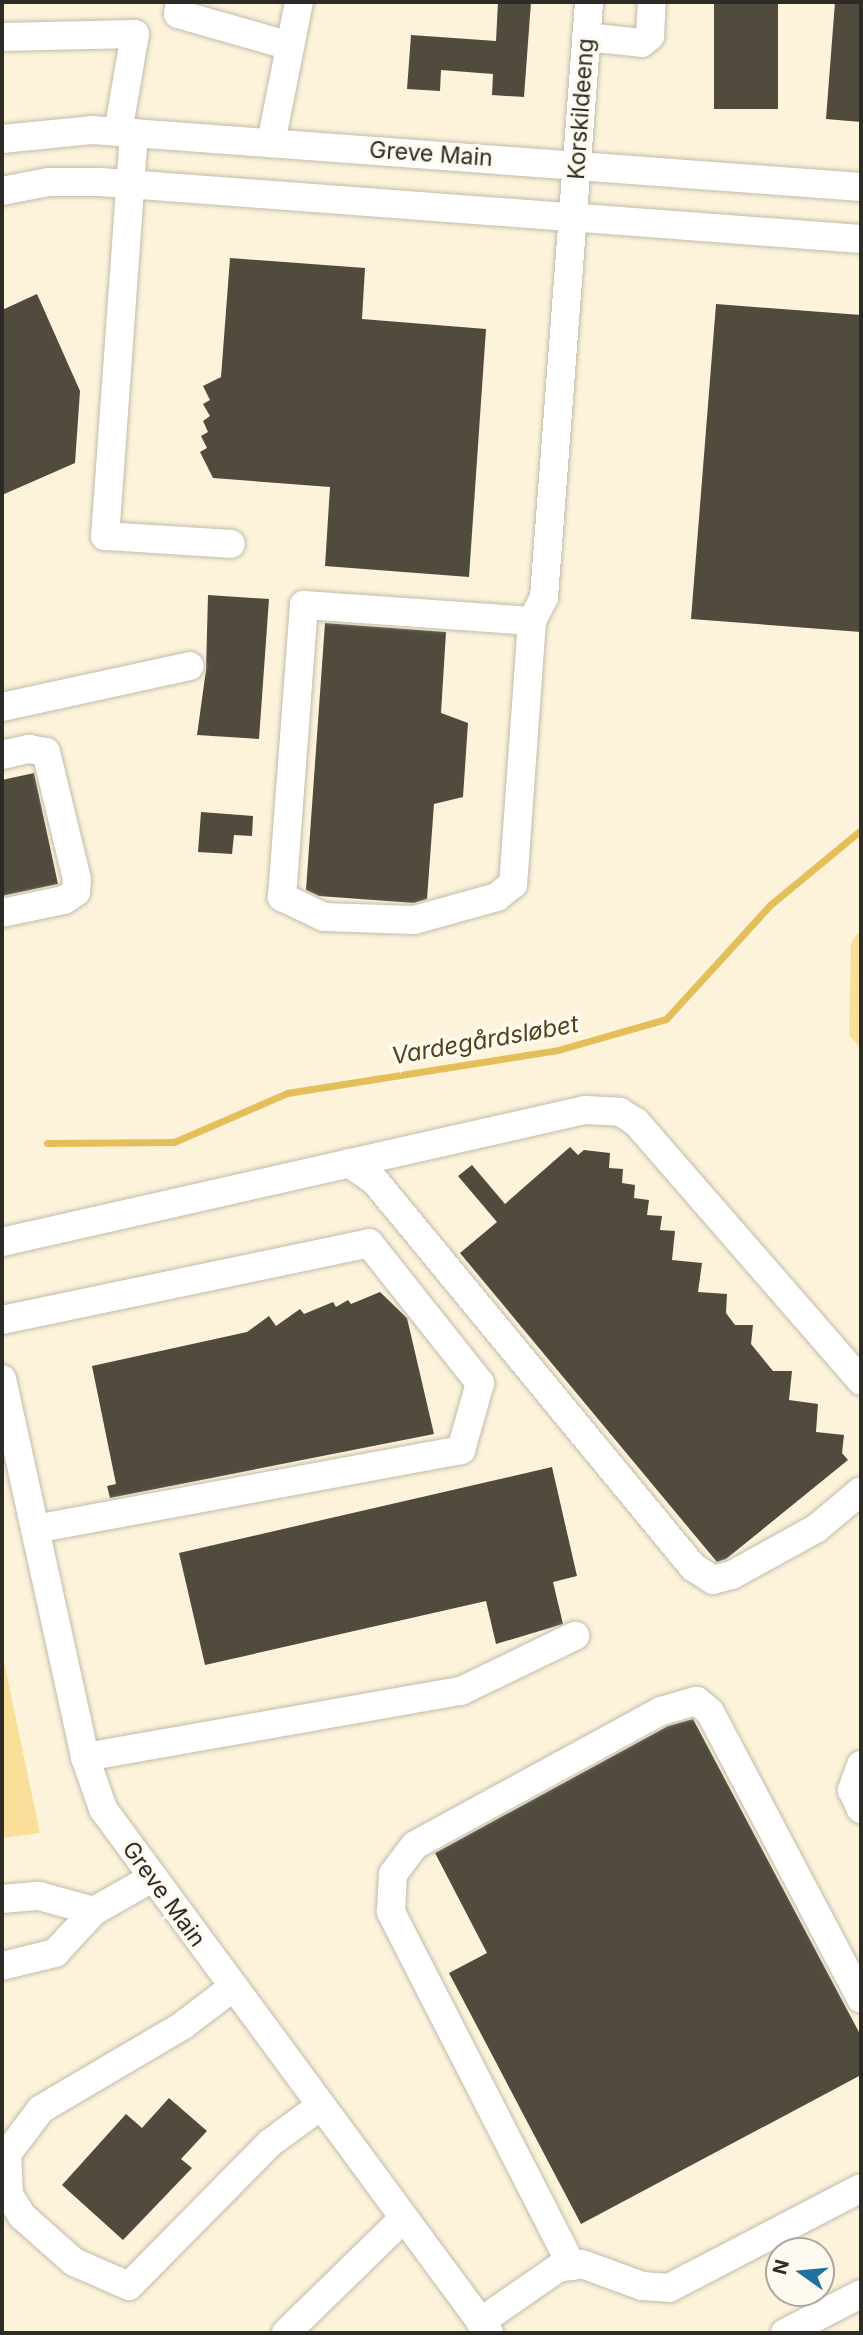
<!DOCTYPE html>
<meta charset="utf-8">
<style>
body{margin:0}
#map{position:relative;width:863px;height:2335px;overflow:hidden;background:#fefaf0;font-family:Inter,sans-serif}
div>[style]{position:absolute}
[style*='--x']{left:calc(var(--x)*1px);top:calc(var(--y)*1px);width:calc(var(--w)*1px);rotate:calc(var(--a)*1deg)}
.built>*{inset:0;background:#fdf3db}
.green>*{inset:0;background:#fadf9a}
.stream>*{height:7px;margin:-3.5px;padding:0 3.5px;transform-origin:3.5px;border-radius:3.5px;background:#e4be59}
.building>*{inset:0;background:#514b3e;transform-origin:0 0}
.roads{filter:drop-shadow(0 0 2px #c1bbab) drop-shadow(0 0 2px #c1bbab)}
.minor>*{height:28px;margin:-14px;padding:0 14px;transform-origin:14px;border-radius:14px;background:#fff}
span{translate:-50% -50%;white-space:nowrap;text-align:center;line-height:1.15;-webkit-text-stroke:7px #fefaf0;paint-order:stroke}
.street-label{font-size:23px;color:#2d2b25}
.water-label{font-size:24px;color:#514117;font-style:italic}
.frame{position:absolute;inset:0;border:4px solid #2d2b25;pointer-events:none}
.north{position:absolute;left:765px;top:2237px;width:70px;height:70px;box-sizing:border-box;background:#fefaf0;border:2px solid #aaa79f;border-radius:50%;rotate:285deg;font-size:19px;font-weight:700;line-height:28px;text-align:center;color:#2d2b25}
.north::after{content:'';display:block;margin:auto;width:24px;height:32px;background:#1c73a2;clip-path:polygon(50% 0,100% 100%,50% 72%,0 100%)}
</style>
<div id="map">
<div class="built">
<i style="clip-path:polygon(evenodd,2px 2px,861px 2px,861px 2333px,2px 2333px,2px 1838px,40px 1833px,2px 1652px,2px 2px,779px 2251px,821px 2251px,821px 2293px,779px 2293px,779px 2251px)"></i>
</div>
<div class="green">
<i style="clip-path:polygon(861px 929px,861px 1049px,849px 1035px,851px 942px)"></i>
<i style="clip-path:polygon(2px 1652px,40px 1833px,2px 1838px)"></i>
</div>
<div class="stream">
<i style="--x:47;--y:1143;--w:127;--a:-0.5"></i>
<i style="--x:174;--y:1142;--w:123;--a:-23.4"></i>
<i style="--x:287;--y:1093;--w:274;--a:-9"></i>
<i style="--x:558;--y:1050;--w:112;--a:-16"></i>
<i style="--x:666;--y:1019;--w:154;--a:-47.6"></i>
<i style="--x:770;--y:905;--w:118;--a:-39.5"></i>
</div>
<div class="building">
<i style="clip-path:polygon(498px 2px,531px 2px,524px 97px,492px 95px,493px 74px,441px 70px,440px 91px,407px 89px,411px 35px,496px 41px)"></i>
<i style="left:714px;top:2px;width:64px;height:107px"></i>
<i style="clip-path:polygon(835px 2px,861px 2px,861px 122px,826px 119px)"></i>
<i style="clip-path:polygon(230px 258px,365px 268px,362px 319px,486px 329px,469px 577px,325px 566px,330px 487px,213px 478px,200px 452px,207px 448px,201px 436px,208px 432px,203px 421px,210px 416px,203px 404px,210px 400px,203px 386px,221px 377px)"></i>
<i style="clip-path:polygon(37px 294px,80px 391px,75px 463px,2px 495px,2px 310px)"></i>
<i style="clip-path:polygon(716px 304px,861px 315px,861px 632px,691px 619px)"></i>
<i style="clip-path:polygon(208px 595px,269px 599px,259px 739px,197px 735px,206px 670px)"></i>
<i style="clip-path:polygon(325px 623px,446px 632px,441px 713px,468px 723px,463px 797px,434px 804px,427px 899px,414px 903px,319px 896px,306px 890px)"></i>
<i style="clip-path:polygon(34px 773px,58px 884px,2px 896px,2px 780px)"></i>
<i style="clip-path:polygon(201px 812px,253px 816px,252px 836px,234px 835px,232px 854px,198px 852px)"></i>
<i style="clip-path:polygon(570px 1147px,578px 1155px,584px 1150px,610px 1153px,609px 1168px,623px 1169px,622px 1183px,635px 1185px,634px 1198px,649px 1200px,647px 1215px,662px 1216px,660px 1230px,675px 1231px,672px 1260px,702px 1263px,698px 1292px,727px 1294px,726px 1313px,735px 1325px,753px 1325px,751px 1344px,773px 1371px,792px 1371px,789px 1400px,818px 1404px,816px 1432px,844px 1435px,842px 1453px,848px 1460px,726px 1559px,717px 1562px,460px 1253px,497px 1222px,458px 1176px,472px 1165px,505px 1204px)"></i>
<i style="clip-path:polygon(380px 1292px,407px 1318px,434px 1434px,110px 1498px,107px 1486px,116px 1484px,92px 1366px,247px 1332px,269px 1316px,276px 1326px,300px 1309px,304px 1314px,333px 1302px,336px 1307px,348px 1300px,351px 1304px)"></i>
<i style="clip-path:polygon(552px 1467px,577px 1576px,553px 1582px,563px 1624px,496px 1644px,486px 1601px,205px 1665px,179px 1553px)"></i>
<i style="clip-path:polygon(693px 1719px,861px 2036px,861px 2075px,581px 2224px,449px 1973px,487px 1953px,435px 1853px,668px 1726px)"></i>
<i style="clip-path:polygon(169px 2098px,207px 2131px,181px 2159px,192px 2168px,123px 2240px,62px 2185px,126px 2114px,142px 2128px)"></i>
</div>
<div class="roads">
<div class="minor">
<i style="--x:180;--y:2;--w:12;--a:99"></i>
<i style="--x:178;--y:14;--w:116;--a:15.9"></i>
<i style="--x:2;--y:37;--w:133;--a:-1.3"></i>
<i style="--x:135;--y:34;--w:99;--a:99.8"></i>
<i style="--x:586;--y:37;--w:56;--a:6.1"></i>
<i style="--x:642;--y:43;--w:11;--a:-41"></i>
<i style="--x:650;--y:36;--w:34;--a:-87"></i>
<i style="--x:134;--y:133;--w:404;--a:94.1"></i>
<i style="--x:105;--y:536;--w:126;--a:3.6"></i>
<i style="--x:2;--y:139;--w:90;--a:-5.7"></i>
<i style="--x:92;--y:130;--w:771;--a:4.24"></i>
<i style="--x:271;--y:143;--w:144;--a:-78.8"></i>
<i style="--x:2;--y:191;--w:47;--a:-11.1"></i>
<i style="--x:48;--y:182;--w:52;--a:0"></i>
<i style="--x:100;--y:182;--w:763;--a:4.28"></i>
<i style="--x:304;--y:605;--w:229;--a:4"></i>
<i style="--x:532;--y:621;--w:264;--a:94.1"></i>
<i style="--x:513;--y:884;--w:21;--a:141"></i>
<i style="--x:497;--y:897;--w:86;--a:164.5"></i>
<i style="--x:414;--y:920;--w:90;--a:-178.1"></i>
<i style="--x:324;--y:917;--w:47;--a:-154.5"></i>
<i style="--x:282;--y:897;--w:293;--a:-85.7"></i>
<i style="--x:532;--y:621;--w:27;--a:-63"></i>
<i style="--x:544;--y:597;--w:597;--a:-85.67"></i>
<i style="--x:2;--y:707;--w:192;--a:-12.3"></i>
<i style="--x:2;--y:755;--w:28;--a:-13"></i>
<i style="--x:29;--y:749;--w:17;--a:10"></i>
<i style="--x:46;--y:752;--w:131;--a:76.3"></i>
<i style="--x:77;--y:879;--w:13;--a:94"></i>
<i style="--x:76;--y:892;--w:14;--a:146"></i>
<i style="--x:64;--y:900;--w:63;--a:168.2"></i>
<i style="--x:349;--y:1163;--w:32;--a:35"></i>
<i style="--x:375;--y:1181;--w:500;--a:50.52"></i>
<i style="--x:693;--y:1567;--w:24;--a:33"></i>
<i style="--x:713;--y:1580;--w:20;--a:-15"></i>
<i style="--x:732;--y:1575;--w:97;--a:-28.9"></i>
<i style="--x:817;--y:1528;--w:57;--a:-40.1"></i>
<i style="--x:2;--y:1242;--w:598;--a:-12.76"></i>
<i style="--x:585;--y:1110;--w:35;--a:3"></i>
<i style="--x:620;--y:1112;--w:19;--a:32"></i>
<i style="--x:636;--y:1122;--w:343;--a:49"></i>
<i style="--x:2;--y:1320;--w:375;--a:-11.8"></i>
<i style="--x:369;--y:1243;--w:179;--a:51.6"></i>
<i style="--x:480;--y:1383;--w:70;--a:105.8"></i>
<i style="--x:461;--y:1450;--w:433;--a:169.5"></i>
<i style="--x:2;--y:1379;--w:387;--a:77.6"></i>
<i style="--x:85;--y:1757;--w:55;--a:70.9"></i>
<i style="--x:103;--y:1809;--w:651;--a:53.62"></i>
<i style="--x:85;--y:1757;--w:382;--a:-10"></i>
<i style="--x:461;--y:1691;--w:127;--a:-25.8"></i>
<i style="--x:861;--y:1765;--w:27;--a:110"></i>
<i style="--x:852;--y:1790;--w:21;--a:65"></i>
<i style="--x:2;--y:1899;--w:37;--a:-5"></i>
<i style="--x:39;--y:1896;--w:57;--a:15.3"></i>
<i style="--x:2;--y:1966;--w:55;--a:-13.8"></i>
<i style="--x:55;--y:1953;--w:57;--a:-47.1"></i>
<i style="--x:94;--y:1911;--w:67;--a:-29.6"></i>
<i style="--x:232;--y:1988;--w:63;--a:142.8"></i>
<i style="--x:182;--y:2026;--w:164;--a:149.5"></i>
<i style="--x:41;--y:2109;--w:56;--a:127.1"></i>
<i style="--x:7;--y:2154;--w:41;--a:87.2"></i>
<i style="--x:9;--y:2195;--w:25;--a:58"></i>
<i style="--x:22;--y:2216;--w:69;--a:41.5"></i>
<i style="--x:74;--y:2262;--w:60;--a:23.6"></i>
<i style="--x:129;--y:2286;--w:201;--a:-45.4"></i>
<i style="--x:270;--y:2143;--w:61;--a:-36.3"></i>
<i style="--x:572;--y:2266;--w:398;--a:-117.1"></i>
<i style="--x:391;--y:1912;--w:38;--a:-87"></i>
<i style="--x:393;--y:1874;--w:36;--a:-53"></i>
<i style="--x:415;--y:1845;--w:280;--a:-28.6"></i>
<i style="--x:661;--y:1711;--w:37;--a:-16"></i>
<i style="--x:697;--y:1701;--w:17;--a:40"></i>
<i style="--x:710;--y:1712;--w:324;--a:62.2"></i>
<i style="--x:480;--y:2322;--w:95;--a:-34.7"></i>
<i style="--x:558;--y:2268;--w:24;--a:-9"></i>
<i style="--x:582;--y:2264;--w:64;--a:20.1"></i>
<i style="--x:642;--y:2286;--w:27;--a:4"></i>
<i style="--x:669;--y:2288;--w:216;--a:-27.5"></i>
<i style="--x:286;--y:2333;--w:163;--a:-44.3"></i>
<i style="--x:785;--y:2333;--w:85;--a:-27.2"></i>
</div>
</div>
<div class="street-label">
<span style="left:581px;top:109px;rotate:-86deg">Korskildeeng</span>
<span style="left:431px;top:154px;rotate:4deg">Greve Main</span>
<span style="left:164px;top:1894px;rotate:54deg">Greve Main</span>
</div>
<div class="water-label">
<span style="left:485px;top:1040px;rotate:-10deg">Vardegårdsløbet</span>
</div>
<div class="frame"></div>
<div class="north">N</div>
</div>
